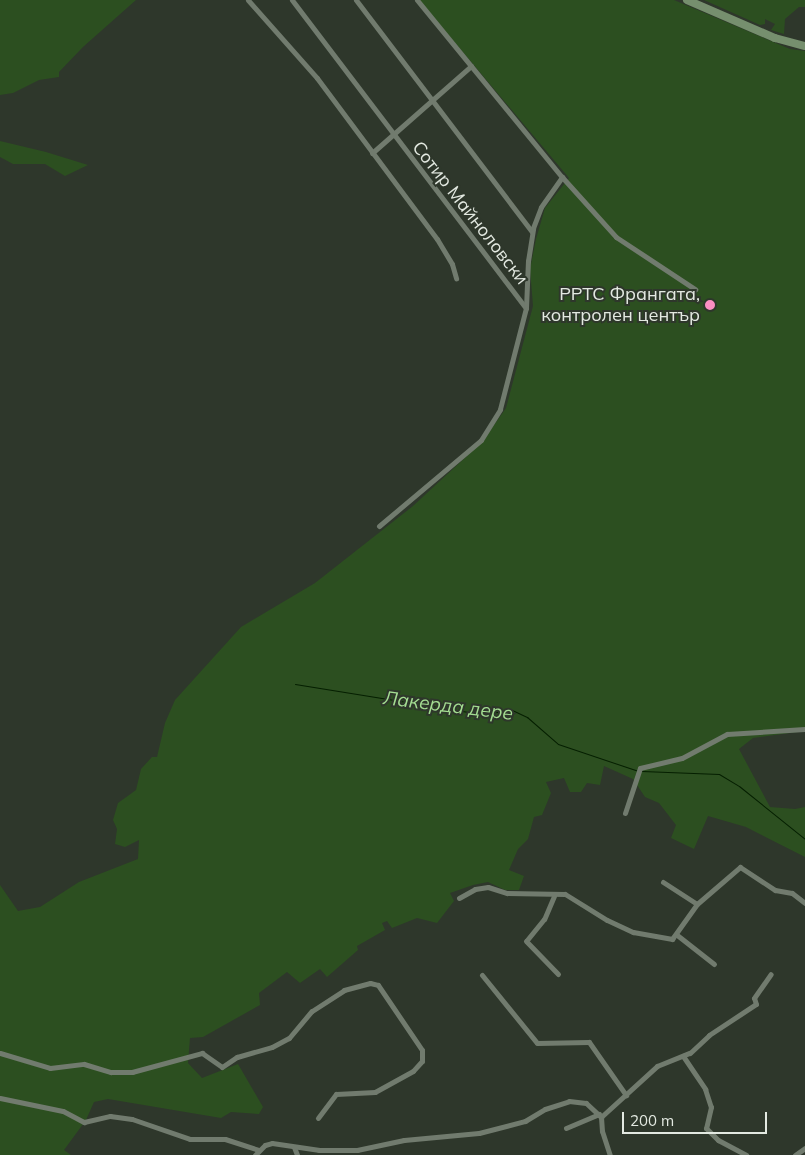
<!DOCTYPE html>
<meta charset="utf-8">
<style>
body{margin:0}
#map{position:relative;width:805px;height:1155px;overflow:hidden;background:#2e372b;font-family:Mulish,sans-serif}
div>[style]{position:absolute}
[style*='--x']{left:calc(var(--x)*1px);top:calc(var(--y)*1px);width:calc(var(--w)*1px);rotate:calc(var(--a)*1deg)}
.green>*{inset:0;background:#2c4f20}
.stream>*{height:1px;margin:-0.5px;padding:0 0.5px;transform-origin:0.5px;border-radius:0.5px;background:#051f00}
.street>*{height:5px;margin:-2.5px;padding:0 2.5px;transform-origin:2.5px;border-radius:2.5px;background:#717b6e}
.secondary>*{height:8px;margin:-4px;padding:0 4px;transform-origin:4px;border-radius:4px;background:#768f6e}
.dots>*{width:14px;height:14px;translate:-50% -50%;box-sizing:border-box;border:2px solid #2e372b;border-radius:50%}
span{translate:-50% -50%;white-space:nowrap;text-align:center;line-height:1.15;-webkit-text-stroke:4px #2e372b;paint-order:stroke}
.street-label{font-size:18px;color:#e3e9e1}
.poi-label{font-size:18px;color:#e3e9e1}
.right{translate:-100% -50%;text-align:right}
.water-label{font-size:19px;color:#a4dd92;font-style:italic}
.scale{position:absolute;left:622px;top:1112px;width:145px;height:22px;box-sizing:border-box;border:2px solid #e3e9e1;border-top:0;padding-left:6px;font-size:15px;line-height:18px;white-space:nowrap;color:#e3e9e1;-webkit-text-stroke:4px #2e372b;paint-order:stroke}
</style>
<div id="map">
<div class="green">
<i style="clip-path:polygon(0 0,136px 0,83px 47px,59px 72px,59px 77px,39px 80px,13px 93px,0 95px)"></i>
<i style="clip-path:polygon(419px 0,674px 0,790px 49px,805px 51px,805px 731px,753px 738px,739px 749px,770px 807px,795px 809px,805px 807px,805px 857px,746px 827px,708px 816px,694px 849px,671px 838px,676px 825px,659px 803px,645px 797px,633px 779px,604px 766px,600px 785px,587px 783px,581px 792px,570px 792px,564px 778px,546px 782px,551px 793px,542px 815px,534px 817px,528px 839px,518px 849px,509px 870px,524px 876px,519px 890px,505px 890px,488px 882px,473px 885px,450px 893px,454px 901px,437px 923px,417px 918px,392px 928px,387px 921px,382px 923px,385px 930px,357px 946px,358px 950px,327px 977px,320px 969px,300px 983px,287px 972px,259px 993px,260px 1005px,203px 1037px,190px 1038px,188px 1063px,202px 1078px,238px 1064px,263px 1107px,259px 1114px,231px 1112px,221px 1118px,108px 1099px,94px 1102px,86px 1120px,64px 1150px,71px 1155px,0 1155px,0 885px,18px 911px,40px 907px,79px 882px,138px 859px,139px 840px,125px 847px,115px 844px,117px 829px,113px 820px,118px 803px,136px 790px,141px 769px,152px 757px,157px 757px,165px 723px,175px 700px,241px 627px,315px 583px,413px 506px,482px 442px,506px 408px,533px 306px,530px 269px,536px 239px,545px 208px,569px 178px)"></i>
<i style="clip-path:polygon(704px 0,805px 0,805px 7px,799px 7px,785px 19px,784px 34px,771px 30px,775px 24px,765px 19px,765px 24px,760px 25px)"></i>
<i style="clip-path:polygon(0 141px,46px 152px,88px 165px,65px 176px,45px 164px,13px 164px,0 157px)"></i>
</div>
<div class="stream">
<i style="--x:295;--y:684;--w:188;--a:9.2"></i>
<i style="--x:481;--y:714;--w:31;--a:-7"></i>
<i style="--x:512;--y:710;--w:17;--a:25"></i>
<i style="--x:527;--y:717;--w:41;--a:41.1"></i>
<i style="--x:558;--y:744;--w:84;--a:18.6"></i>
<i style="--x:642;--y:771;--w:77;--a:2.2"></i>
<i style="--x:719;--y:774;--w:23;--a:31"></i>
<i style="--x:739;--y:786;--w:85;--a:38.8"></i>
</div>
<div class="street">
<i style="--x:248;--y:0;--w:104;--a:48.5"></i>
<i style="--x:317;--y:78;--w:201;--a:53.3"></i>
<i style="--x:437;--y:239;--w:29;--a:59"></i>
<i style="--x:452;--y:264;--w:15;--a:74"></i>
<i style="--x:292;--y:0;--w:387;--a:52.8"></i>
<i style="--x:356;--y:0;--w:291;--a:52.8"></i>
<i style="--x:417;--y:0;--w:229;--a:50.7"></i>
<i style="--x:562;--y:177;--w:81;--a:48"></i>
<i style="--x:616;--y:237;--w:95;--a:33.4"></i>
<i style="--x:372;--y:153;--w:132;--a:-41.3"></i>
<i style="--x:379;--y:526;--w:133;--a:-40.1"></i>
<i style="--x:481;--y:440;--w:36;--a:-58"></i>
<i style="--x:500;--y:409;--w:104;--a:-75.6"></i>
<i style="--x:526;--y:308;--w:47;--a:-87.6"></i>
<i style="--x:528;--y:261;--w:33;--a:-81"></i>
<i style="--x:533;--y:228;--w:22;--a:-69"></i>
<i style="--x:541;--y:207;--w:37;--a:-55"></i>
<i style="--x:625;--y:813;--w:47;--a:-71.6"></i>
<i style="--x:640;--y:768;--w:43;--a:-13.4"></i>
<i style="--x:682;--y:758;--w:51;--a:-28.1"></i>
<i style="--x:727;--y:734;--w:78;--a:-3.7"></i>
<i style="--x:663;--y:882;--w:40;--a:32.9"></i>
<i style="--x:554;--y:896;--w:25;--a:113"></i>
<i style="--x:544;--y:919;--w:28;--a:129"></i>
<i style="--x:526;--y:941;--w:46;--a:45.9"></i>
<i style="--x:459;--y:898;--w:18;--a:-29"></i>
<i style="--x:475;--y:889;--w:13;--a:-9"></i>
<i style="--x:488;--y:887;--w:20;--a:18"></i>
<i style="--x:507;--y:893;--w:58;--a:1"></i>
<i style="--x:565;--y:894;--w:49;--a:31.8"></i>
<i style="--x:607;--y:920;--w:29;--a:25"></i>
<i style="--x:633;--y:932;--w:40;--a:10"></i>
<i style="--x:672;--y:939;--w:43;--a:-54.5"></i>
<i style="--x:697;--y:904;--w:57;--a:-40.7"></i>
<i style="--x:740;--y:867;--w:42;--a:33.3"></i>
<i style="--x:775;--y:890;--w:17;--a:10"></i>
<i style="--x:792;--y:893;--w:16;--a:38"></i>
<i style="--x:677;--y:935;--w:47;--a:38.1"></i>
<i style="--x:482;--y:975;--w:87;--a:51"></i>
<i style="--x:537;--y:1043;--w:52;--a:-1.1"></i>
<i style="--x:589;--y:1042;--w:65;--a:55.1"></i>
<i style="--x:0;--y:1053;--w:52;--a:16.7"></i>
<i style="--x:50;--y:1068;--w:34;--a:-7"></i>
<i style="--x:84;--y:1064;--w:28;--a:17"></i>
<i style="--x:111;--y:1072;--w:21;--a:0"></i>
<i style="--x:132;--y:1072;--w:73;--a:-15.2"></i>
<i style="--x:202;--y:1053;--w:24;--a:35"></i>
<i style="--x:222;--y:1067;--w:18;--a:-34"></i>
<i style="--x:237;--y:1057;--w:36;--a:-16"></i>
<i style="--x:272;--y:1047;--w:19;--a:-28"></i>
<i style="--x:289;--y:1038;--w:35;--a:-50"></i>
<i style="--x:312;--y:1011;--w:38;--a:-33"></i>
<i style="--x:344;--y:990;--w:27;--a:-15"></i>
<i style="--x:370;--y:983;--w:8;--a:14"></i>
<i style="--x:378;--y:985;--w:78;--a:55.9"></i>
<i style="--x:422;--y:1050;--w:11;--a:90"></i>
<i style="--x:422;--y:1061;--w:13;--a:132"></i>
<i style="--x:413;--y:1071;--w:43;--a:151.1"></i>
<i style="--x:375;--y:1092;--w:39;--a:177"></i>
<i style="--x:336;--y:1094;--w:30;--a:127"></i>
<i style="--x:683;--y:1056;--w:40;--a:56"></i>
<i style="--x:705;--y:1089;--w:19;--a:72"></i>
<i style="--x:711;--y:1107;--w:22;--a:103"></i>
<i style="--x:706;--y:1128;--w:17;--a:45"></i>
<i style="--x:718;--y:1140;--w:32;--a:28"></i>
<i style="--x:0;--y:1098;--w:64;--a:11.7"></i>
<i style="--x:63;--y:1111;--w:24;--a:28"></i>
<i style="--x:84;--y:1122;--w:27;--a:-13"></i>
<i style="--x:110;--y:1116;--w:22;--a:8"></i>
<i style="--x:132;--y:1119;--w:61;--a:19"></i>
<i style="--x:190;--y:1139;--w:35;--a:0"></i>
<i style="--x:225;--y:1139;--w:35;--a:18"></i>
<i style="--x:601;--y:1117;--w:14;--a:86"></i>
<i style="--x:602;--y:1131;--w:25;--a:72"></i>
<i style="--x:566;--y:1128;--w:36;--a:-23"></i>
<i style="--x:294;--y:1147;--w:9;--a:69"></i>
<i style="--x:255;--y:1155;--w:14;--a:-45"></i>
<i style="--x:265;--y:1145;--w:7;--a:-16"></i>
<i style="--x:272;--y:1143;--w:48;--a:8.5"></i>
<i style="--x:319;--y:1150;--w:38;--a:0"></i>
<i style="--x:357;--y:1150;--w:48;--a:-12"></i>
<i style="--x:404;--y:1140;--w:75;--a:-5.3"></i>
<i style="--x:479;--y:1133;--w:48;--a:-14.6"></i>
<i style="--x:525;--y:1121;--w:23;--a:-31"></i>
<i style="--x:545;--y:1109;--w:25;--a:-18"></i>
<i style="--x:569;--y:1101;--w:17;--a:7"></i>
<i style="--x:586;--y:1103;--w:21;--a:43"></i>
<i style="--x:601;--y:1117;--w:76;--a:-42.3"></i>
<i style="--x:657;--y:1066;--w:35;--a:-22"></i>
<i style="--x:690;--y:1053;--w:26;--a:-43"></i>
<i style="--x:709;--y:1035;--w:56;--a:-33.4"></i>
<i style="--x:756;--y:1004;--w:6;--a:-108"></i>
<i style="--x:754;--y:998;--w:29;--a:-55"></i>
<i style="--x:795;--y:1155;--w:12;--a:-35"></i>
</div>
<div class="secondary">
<i style="--x:687;--y:0;--w:96;--a:23.4"></i>
<i style="--x:775;--y:38;--w:31;--a:15"></i>
</div>
<div class="dots">
<i style="left:710px;top:305px;background:#fc8fc2"></i>
</div>
<div class="street-label">
<span style="left:470px;top:213px;rotate:52deg">Сотир Майноловски</span>
</div>
<div class="poi-label">
<span class="right" style="left:700px;top:305px">РРТС Франгата,<br>контролен център</span>
</div>
<div class="water-label">
<span style="left:448px;top:706px;rotate:7deg">Лакерда дере</span>
</div>
<div class="scale">200 m</div>
</div>
